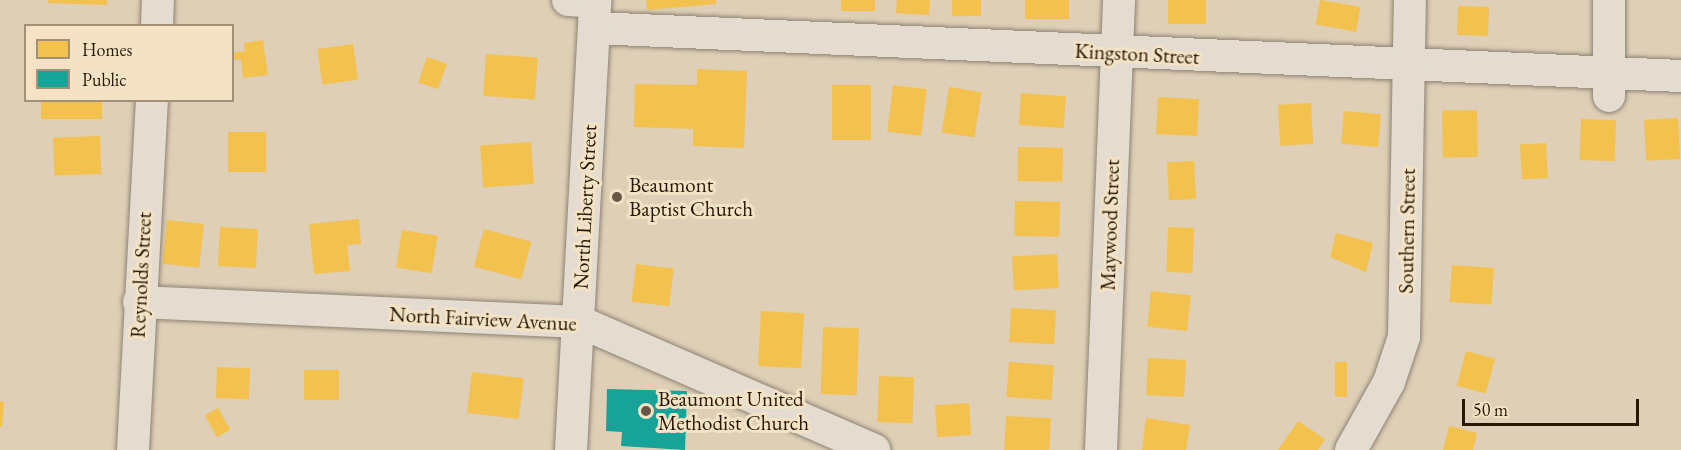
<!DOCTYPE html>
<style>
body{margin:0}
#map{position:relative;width:1681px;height:450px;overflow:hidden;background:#decfb6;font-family:"EB Garamond",serif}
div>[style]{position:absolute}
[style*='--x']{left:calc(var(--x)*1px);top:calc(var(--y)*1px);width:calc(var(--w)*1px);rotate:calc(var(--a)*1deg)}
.homes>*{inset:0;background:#f2c14e;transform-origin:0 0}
.public>*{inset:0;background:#17a398}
.roads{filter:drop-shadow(0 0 2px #8d8372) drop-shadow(0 0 2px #8d8372)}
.minor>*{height:32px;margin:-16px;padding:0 16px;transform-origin:16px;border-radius:16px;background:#e4dcd0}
.dots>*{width:16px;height:16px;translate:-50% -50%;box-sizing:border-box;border:3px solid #f4e2c5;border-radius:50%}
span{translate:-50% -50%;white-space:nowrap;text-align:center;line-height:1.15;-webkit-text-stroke:6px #f4e2c5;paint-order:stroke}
.street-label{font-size:21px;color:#281704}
.poi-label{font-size:21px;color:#281704}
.left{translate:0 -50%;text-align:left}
.legend{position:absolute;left:24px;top:24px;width:210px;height:78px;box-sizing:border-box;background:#f4e2c5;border:2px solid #a29178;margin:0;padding:8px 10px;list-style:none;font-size:18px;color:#281704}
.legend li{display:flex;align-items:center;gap:12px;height:30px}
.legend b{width:30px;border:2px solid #a29178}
.scale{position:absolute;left:1462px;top:399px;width:177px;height:27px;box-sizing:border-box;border:3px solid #281704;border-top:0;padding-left:8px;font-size:18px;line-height:21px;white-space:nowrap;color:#281704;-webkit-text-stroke:4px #f4e2c5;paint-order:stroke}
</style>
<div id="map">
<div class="homes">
<i style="clip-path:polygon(48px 0,107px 0,107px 5px,48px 3px)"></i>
<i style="clip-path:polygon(646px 0,716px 0,716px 4px,647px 10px)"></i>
<i style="left:841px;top:0;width:34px;height:11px"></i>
<i style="clip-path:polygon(897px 0,930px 0,929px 15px,896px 13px)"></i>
<i style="left:952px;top:0;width:29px;height:16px"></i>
<i style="left:1025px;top:0;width:44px;height:19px"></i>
<i style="left:1168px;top:0;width:38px;height:24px"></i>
<i style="left:1320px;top:0;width:41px;height:25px;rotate:10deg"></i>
<i style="left:1458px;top:6px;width:31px;height:29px;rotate:2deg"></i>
<i style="clip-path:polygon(263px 40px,268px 75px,243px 78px,241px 59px,233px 60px,232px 53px,245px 51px,244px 43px)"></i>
<i style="left:353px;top:44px;width:36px;height:36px;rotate:82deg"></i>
<i style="left:486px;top:54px;width:52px;height:42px;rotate:4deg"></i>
<i style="left:427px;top:57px;width:21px;height:27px;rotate:19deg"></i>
<i style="clip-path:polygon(697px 69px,747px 71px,744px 148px,693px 146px,693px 129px,634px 127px,635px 84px,697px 85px)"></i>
<i style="left:832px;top:85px;width:39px;height:55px"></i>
<i style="left:893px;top:85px;width:34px;height:47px;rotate:7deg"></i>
<i style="left:949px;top:87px;width:33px;height:46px;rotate:9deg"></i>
<i style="left:1021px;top:93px;width:45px;height:32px;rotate:4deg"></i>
<i style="left:1158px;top:97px;width:41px;height:37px;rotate:3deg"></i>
<i style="left:41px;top:100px;width:61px;height:19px"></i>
<i style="left:1311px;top:103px;width:41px;height:33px;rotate:87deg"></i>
<i style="left:1477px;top:110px;width:47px;height:35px;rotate:89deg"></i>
<i style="left:1344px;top:111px;width:37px;height:33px;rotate:5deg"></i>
<i style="left:1678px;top:118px;width:41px;height:34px;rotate:87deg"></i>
<i style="left:1581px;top:119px;width:35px;height:41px;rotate:2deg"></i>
<i style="left:228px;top:132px;width:38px;height:40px"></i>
<i style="left:100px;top:136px;width:38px;height:47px;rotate:88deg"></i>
<i style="left:531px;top:142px;width:42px;height:51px;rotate:86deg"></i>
<i style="left:1546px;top:143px;width:35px;height:26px;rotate:87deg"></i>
<i style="left:1018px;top:147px;width:45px;height:34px;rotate:1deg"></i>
<i style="left:1194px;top:161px;width:38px;height:27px;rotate:87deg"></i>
<i style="left:1015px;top:201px;width:45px;height:35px;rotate:1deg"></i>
<i style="clip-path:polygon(359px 219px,361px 244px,347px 245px,350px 271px,314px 274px,309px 224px)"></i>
<i style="left:167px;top:220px;width:37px;height:44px;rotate:6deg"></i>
<i style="left:220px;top:227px;width:38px;height:39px;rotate:3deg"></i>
<i style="left:1168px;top:227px;width:26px;height:45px;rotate:2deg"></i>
<i style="left:484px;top:229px;width:49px;height:39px;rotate:15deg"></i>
<i style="left:402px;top:230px;width:36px;height:38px;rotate:9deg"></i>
<i style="clip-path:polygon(1336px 233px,1373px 243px,1366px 272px,1330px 257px)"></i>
<i style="left:1057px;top:254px;width:34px;height:45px;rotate:87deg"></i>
<i style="left:636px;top:264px;width:38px;height:38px;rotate:7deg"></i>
<i style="left:1452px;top:265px;width:42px;height:37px;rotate:4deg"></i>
<i style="left:1151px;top:291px;width:40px;height:36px;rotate:6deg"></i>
<i style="left:1011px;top:308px;width:45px;height:34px;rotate:3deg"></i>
<i style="left:761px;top:311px;width:43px;height:55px;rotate:3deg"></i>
<i style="left:823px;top:327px;width:36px;height:67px;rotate:2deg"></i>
<i style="left:1466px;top:351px;width:30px;height:36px;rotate:15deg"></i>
<i style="left:1148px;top:358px;width:38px;height:37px;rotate:3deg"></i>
<i style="left:1009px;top:362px;width:45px;height:35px;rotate:4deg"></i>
<i style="left:1335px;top:362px;width:12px;height:35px"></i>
<i style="left:217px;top:367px;width:33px;height:31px;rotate:2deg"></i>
<i style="left:339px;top:370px;width:30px;height:35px;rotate:90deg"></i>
<i style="left:472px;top:372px;width:52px;height:41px;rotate:7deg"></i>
<i style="left:879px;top:376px;width:35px;height:46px;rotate:2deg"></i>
<i style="clip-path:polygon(0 401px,4px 402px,2px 427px,0 427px)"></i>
<i style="left:969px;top:403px;width:32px;height:34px;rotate:86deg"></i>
<i style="left:218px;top:408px;width:25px;height:15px;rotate:61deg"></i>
<i style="left:1006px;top:416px;width:45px;height:34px;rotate:3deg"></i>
<i style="clip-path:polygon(1146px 418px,1190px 425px,1186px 450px,1142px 450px)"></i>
<i style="clip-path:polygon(1298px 421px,1325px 439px,1318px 450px,1278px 450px)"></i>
<i style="clip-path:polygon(1449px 426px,1477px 433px,1473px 450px,1443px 450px)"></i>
</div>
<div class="public">
<i style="clip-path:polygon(607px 389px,687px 391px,685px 450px,621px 446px,622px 432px,606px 431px)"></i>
</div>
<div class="roads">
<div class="minor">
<i style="--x:568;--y:0;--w:27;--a:4"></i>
<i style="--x:157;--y:26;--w:26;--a:-88"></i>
<i style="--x:594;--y:28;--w:1088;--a:2.53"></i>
<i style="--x:1609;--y:96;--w:96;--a:-90"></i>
<i style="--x:139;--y:302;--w:441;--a:2.6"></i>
<i style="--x:580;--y:322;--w:321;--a:23.5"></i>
<i style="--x:133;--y:450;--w:351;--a:-86.9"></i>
<i style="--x:571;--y:450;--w:451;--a:-86.9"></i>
<i style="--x:1101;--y:450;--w:450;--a:-87.7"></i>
<i style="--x:1351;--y:450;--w:78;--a:-60.8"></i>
<i style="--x:1389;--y:382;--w:47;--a:-71.6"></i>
<i style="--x:1404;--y:337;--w:337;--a:-89"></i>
</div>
</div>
<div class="dots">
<i style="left:617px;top:197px;background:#685742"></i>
<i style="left:646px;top:411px;background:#685742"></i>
</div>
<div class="street-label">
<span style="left:1137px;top:54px;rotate:3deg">Kingston Street</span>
<span style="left:585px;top:207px;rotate:-87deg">North Liberty Street</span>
<span style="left:1110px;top:225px;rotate:-88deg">Maywood Street</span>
<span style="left:1407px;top:231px;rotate:-89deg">Southern Street</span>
<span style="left:141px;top:275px;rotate:-87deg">Reynolds Street</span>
<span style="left:483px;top:319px;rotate:3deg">North Fairview Avenue</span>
</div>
<div class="poi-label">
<span class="left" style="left:629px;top:197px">Beaumont<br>Baptist Church</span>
<span class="left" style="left:658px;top:411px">Beaumont United<br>Methodist Church</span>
</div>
<ul class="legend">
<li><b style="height:16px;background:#f2c14e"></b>Homes</li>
<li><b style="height:16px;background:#17a398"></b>Public</li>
</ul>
<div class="scale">50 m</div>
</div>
